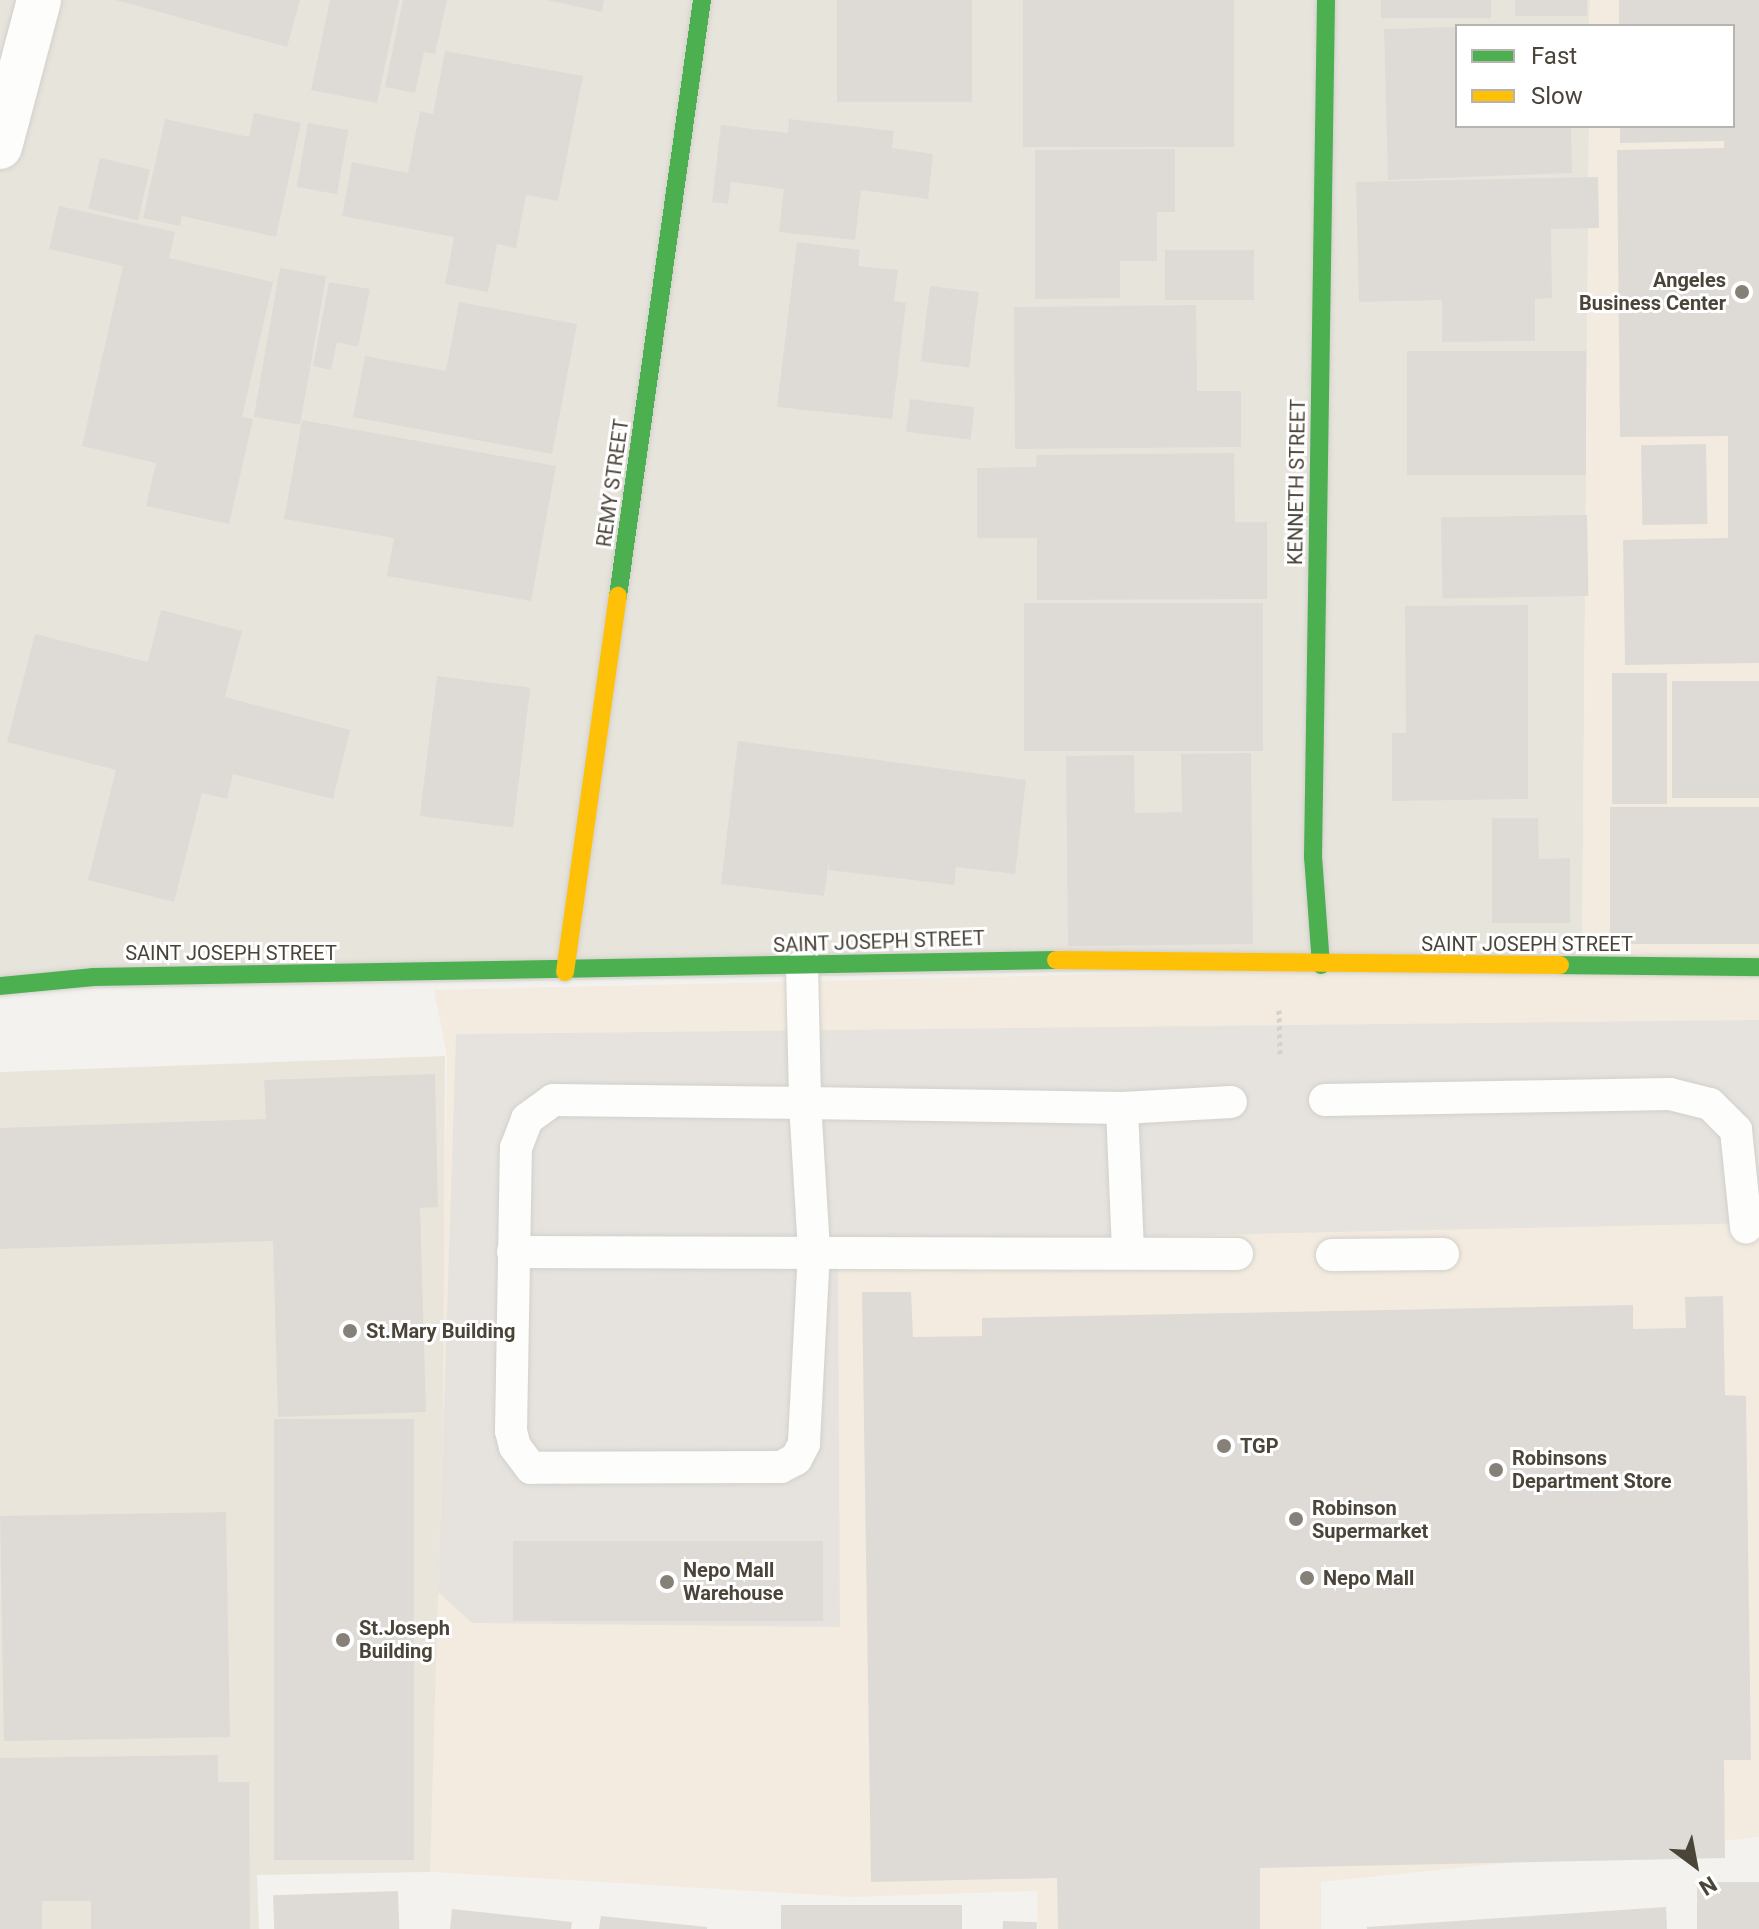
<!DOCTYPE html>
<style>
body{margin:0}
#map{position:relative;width:1759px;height:1929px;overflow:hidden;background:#f4f2ee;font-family:Roboto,sans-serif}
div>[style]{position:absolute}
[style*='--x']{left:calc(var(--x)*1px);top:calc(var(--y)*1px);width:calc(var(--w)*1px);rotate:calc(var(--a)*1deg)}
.residential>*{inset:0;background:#e7e4dc}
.commercial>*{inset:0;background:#f3ebdf}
.education>*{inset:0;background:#eae5da}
.parking>*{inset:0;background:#e6e3df}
.building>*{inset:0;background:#dedbd6;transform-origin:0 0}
.path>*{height:5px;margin-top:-2.5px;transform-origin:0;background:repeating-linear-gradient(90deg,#d3d2cc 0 4px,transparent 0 8px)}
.roads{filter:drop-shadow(0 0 2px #d2d0cb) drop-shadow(0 0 2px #d2d0cb)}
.lane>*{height:32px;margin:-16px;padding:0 16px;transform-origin:16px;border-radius:16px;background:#fdfdfc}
.street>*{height:44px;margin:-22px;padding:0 22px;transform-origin:22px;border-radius:22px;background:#fdfdfc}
.fast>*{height:18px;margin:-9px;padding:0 9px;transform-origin:9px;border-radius:9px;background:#4caf50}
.slow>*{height:18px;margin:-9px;padding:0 9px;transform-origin:9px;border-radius:9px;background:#ffc107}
.dots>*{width:22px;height:22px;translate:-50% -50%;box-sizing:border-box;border:4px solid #fff;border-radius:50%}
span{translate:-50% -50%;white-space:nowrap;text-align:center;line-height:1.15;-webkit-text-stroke:6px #fff;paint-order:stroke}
.poi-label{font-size:20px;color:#4b4439;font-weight:700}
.right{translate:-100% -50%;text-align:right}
.left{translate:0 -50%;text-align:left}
.street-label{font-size:20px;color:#4b4439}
.legend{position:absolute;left:1455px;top:24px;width:280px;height:104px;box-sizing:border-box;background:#fff;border:2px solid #b7b4b0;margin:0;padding:10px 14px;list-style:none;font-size:24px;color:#4b4439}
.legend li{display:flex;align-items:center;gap:16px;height:40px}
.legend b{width:40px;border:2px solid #b7b4b0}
.north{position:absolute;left:1655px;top:1825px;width:80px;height:80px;-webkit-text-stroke:6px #fff;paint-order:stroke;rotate:148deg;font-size:22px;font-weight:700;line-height:32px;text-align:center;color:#4b4439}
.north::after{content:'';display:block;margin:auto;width:28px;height:36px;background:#4b4439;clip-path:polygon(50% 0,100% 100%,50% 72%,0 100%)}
</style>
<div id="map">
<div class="residential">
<i style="clip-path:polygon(0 0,1590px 0,1589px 26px,1457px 26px,1457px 126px,1589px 126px,1582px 963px,0 990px)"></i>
</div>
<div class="commercial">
<i style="clip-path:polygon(1590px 0,1759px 0,1759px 1837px,1321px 1882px,1321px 1929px,1038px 1929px,1037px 1891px,853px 1897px,430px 1872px,447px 1057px,434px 990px,1582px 963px,1589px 126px,1733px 126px,1733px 26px,1589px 26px)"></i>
</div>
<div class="education">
<i style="clip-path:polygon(445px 1056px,443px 1424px,430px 1872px,257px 1875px,259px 1929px,0 1929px,0 1072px)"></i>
</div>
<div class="parking">
<i style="clip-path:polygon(1759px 1020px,1759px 1223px,838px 1243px,840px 1627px,472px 1623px,438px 1592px,456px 1034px)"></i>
</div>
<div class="building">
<i style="clip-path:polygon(116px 0,300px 0,287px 47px)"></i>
<i style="clip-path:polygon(330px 0,399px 0,377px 103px,311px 90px)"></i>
<i style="clip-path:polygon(403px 0,447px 0,435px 54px,424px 52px,415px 93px,385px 87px)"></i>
<i style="clip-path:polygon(547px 0,604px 0,602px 12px)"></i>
<i style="left:837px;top:0;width:135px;height:102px"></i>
<i style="left:1023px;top:0;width:211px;height:147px"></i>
<i style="left:1381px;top:0;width:110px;height:18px"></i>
<i style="left:1515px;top:0;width:72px;height:16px"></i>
<i style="clip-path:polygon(1619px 0,1759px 0,1759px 663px,1625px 665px,1623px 540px,1728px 538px,1728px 436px,1620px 437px,1617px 150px,1724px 148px,1724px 141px,1620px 143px,1620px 126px,1733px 126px,1733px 26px,1619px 26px)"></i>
<i style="clip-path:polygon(1457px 27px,1457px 126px,1571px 126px,1572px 173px,1388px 180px,1384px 29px)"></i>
<i style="clip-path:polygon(445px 51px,583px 76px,558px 201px,526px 195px,516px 248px,497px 244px,488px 292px,445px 284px,454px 237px,342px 216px,352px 162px,408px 173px,420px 111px,433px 114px)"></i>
<i style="clip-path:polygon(254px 113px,301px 123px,276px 237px,182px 216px,180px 226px,143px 218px,165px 119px,249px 137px)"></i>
<i style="clip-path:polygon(789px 119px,894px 131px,892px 148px,933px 154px,928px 199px,861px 190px,855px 240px,779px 232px,784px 189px,731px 182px,728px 204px,712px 202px,721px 125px,788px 133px)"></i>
<i style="left:308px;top:123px;width:41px;height:65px;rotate:10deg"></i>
<i style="clip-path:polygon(1175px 149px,1175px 212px,1157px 212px,1157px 261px,1120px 261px,1120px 298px,1035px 299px,1035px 150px)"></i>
<i style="left:100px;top:158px;width:51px;height:52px;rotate:13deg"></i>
<i style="clip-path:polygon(1598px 177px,1599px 228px,1551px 229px,1552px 298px,1535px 299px,1535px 341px,1442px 342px,1442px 300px,1359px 302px,1356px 182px)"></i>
<i style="clip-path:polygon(59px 206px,175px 232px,169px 258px,273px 282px,242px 417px,253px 419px,229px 524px,146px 506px,156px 463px,82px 446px,123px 266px,49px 249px)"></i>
<i style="clip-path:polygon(797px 242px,860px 250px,858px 266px,898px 270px,894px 301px,906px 303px,892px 419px,777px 407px)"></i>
<i style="left:1254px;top:250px;width:50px;height:89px;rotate:90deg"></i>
<i style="left:280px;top:268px;width:47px;height:151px;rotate:10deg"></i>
<i style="clip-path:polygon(329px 282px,370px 289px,358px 347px,337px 342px,331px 370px,313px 366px)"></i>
<i style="left:930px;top:286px;width:49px;height:76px;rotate:7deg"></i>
<i style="clip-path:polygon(459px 302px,577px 324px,552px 454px,353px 417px,365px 356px,446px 371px)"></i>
<i style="clip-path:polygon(1196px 305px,1197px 391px,1241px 391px,1241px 447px,1015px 449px,1014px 307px)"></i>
<i style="left:1586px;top:351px;width:124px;height:179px;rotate:90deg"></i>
<i style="left:910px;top:399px;width:65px;height:33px;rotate:7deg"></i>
<i style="clip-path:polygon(302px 420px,556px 466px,531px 601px,387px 576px,394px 538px,284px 519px)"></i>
<i style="left:1706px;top:444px;width:80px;height:65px;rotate:89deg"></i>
<i style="clip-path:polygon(1234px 453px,1235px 522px,1267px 522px,1267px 599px,1037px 600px,1037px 538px,977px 538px,977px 468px,1036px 467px,1037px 455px)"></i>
<i style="left:1587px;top:515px;width:81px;height:146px;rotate:89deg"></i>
<i style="left:1263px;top:603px;width:148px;height:239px;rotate:90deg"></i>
<i style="clip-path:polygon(1528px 605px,1528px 799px,1392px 801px,1392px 733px,1406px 733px,1405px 606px)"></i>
<i style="clip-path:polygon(161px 610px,242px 631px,225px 697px,350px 730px,333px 799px,233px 774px,227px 799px,202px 793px,174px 902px,88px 880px,116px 770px,7px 742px,35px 634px,148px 662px)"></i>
<i style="left:1612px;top:673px;width:55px;height:131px"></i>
<i style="left:437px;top:676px;width:94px;height:141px;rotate:7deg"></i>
<i style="left:1672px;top:681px;width:87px;height:117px"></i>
<i style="clip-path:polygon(738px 741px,1026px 780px,1015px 874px,956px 867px,954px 885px,829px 870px,829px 861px,824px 896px,721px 884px)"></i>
<i style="clip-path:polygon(1251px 753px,1253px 944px,1068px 946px,1066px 756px,1134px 755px,1135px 813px,1182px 812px,1181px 754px)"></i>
<i style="left:1610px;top:807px;width:149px;height:137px"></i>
<i style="clip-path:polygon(1492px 818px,1538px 818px,1539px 859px,1570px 858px,1570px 923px,1492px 923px)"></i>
<i style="clip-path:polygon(435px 1074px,438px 1207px,420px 1208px,426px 1412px,278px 1417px,273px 1241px,0 1249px,0 1128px,266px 1119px,264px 1080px)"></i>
<i style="clip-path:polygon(862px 1292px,911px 1292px,913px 1337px,982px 1336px,982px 1318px,1633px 1305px,1633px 1329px,1686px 1328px,1685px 1297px,1723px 1296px,1725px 1395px,1746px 1396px,1751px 1760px,1724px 1760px,1725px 1858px,1260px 1868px,1260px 1929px,1058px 1929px,1057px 1878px,871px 1882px)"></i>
<i style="left:414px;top:1419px;width:441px;height:140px;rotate:90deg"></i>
<i style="left:226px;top:1512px;width:225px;height:226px;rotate:89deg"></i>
<i style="left:513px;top:1541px;width:310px;height:80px"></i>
<i style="clip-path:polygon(218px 1755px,218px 1782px,249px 1782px,250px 1929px,91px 1929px,91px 1901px,42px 1901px,42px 1929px,0 1929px,0 1758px)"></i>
<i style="left:1759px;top:1882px;width:47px;height:62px;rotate:90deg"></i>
<i style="left:398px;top:1891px;width:38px;height:125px;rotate:88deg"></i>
<i style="left:781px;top:1905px;width:181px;height:24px"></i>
<i style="clip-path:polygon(1666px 1907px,1667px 1929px,1367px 1929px,1367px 1927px)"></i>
<i style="clip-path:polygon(452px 1909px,572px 1922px,571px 1929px,450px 1929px)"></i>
<i style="clip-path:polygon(601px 1916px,707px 1927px,707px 1929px,599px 1929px)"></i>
<i style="left:1003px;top:1921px;width:34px;height:8px;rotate:2deg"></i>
</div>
<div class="path">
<i style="--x:1279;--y:1010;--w:44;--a:88.7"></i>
</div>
<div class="roads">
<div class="lane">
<i style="--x:802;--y:966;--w:137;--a:88.7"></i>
<i style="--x:805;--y:1103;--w:148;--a:86.5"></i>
<i style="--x:814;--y:1251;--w:193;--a:93"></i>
<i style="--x:804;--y:1444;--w:17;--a:118"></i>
<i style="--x:796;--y:1459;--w:17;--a:152"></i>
<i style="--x:781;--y:1467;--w:250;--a:179.8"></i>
<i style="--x:531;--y:1468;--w:26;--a:-127"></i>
<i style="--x:515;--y:1447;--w:16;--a:-104"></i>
<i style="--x:511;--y:1431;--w:283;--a:-89"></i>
<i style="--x:516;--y:1148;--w:31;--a:-69"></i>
<i style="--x:527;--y:1119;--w:32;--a:-36"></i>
<i style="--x:553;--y:1100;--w:252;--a:0.7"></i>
<i style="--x:805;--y:1103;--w:317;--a:0.9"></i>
<i style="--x:1122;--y:1108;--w:109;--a:-3.2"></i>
<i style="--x:1325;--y:1100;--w:345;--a:-1"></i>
<i style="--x:1670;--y:1094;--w:41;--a:14"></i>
<i style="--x:1710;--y:1104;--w:37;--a:45"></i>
<i style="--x:1736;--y:1130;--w:98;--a:84.1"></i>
<i style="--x:1122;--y:1108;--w:145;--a:87.6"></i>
<i style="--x:513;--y:1252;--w:724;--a:0.16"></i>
<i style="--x:1332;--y:1255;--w:111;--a:-0.5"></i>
</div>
<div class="street">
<i style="--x:0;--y:147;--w:152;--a:-75.1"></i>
</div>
<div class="fast">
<i style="--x:618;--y:596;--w:602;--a:-81.98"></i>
<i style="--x:1321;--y:965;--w:108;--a:-94.2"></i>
<i style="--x:1313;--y:857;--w:857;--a:-89.13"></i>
<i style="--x:1560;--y:965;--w:199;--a:0.6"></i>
<i style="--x:0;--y:986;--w:93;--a:-5.5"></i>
<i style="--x:93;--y:977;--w:963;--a:-1.01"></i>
</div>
<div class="slow">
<i style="--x:1056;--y:960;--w:504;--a:0.57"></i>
<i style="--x:565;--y:972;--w:380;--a:-82"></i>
</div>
</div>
<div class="dots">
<i style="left:1742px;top:292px;background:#868178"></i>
<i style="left:350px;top:1331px;background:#868178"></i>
<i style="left:1224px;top:1446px;background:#868178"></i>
<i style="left:1496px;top:1470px;background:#868178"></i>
<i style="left:1296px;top:1519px;background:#868178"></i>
<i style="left:1307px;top:1578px;background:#868178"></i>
<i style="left:667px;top:1582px;background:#868178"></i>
<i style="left:343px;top:1640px;background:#868178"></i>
</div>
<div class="poi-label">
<span class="right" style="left:1726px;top:292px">Angeles<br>Business Center</span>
<span class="left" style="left:366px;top:1331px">St.Mary Building</span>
<span class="left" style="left:1240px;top:1446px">TGP</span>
<span class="left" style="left:1512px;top:1470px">Robinsons<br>Department Store</span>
<span class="left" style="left:1312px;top:1520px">Robinson<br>Supermarket</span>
<span class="left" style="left:683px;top:1582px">Nepo Mall<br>Warehouse</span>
<span class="left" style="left:1323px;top:1578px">Nepo Mall</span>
<span class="left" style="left:359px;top:1640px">St.Joseph<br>Building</span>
</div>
<div class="street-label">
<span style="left:1297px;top:482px;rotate:-89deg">KENNETH STREET</span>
<span style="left:613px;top:483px;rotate:-82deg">REMY STREET</span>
<span style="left:879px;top:942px;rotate:-2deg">SAINT JOSEPH STREET</span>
<span style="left:1527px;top:944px">SAINT JOSEPH STREET</span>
<span style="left:231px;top:953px">SAINT JOSEPH STREET</span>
</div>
<ul class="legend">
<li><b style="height:10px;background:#4caf50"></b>Fast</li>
<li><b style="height:10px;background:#ffc107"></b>Slow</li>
</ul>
<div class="north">N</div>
</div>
